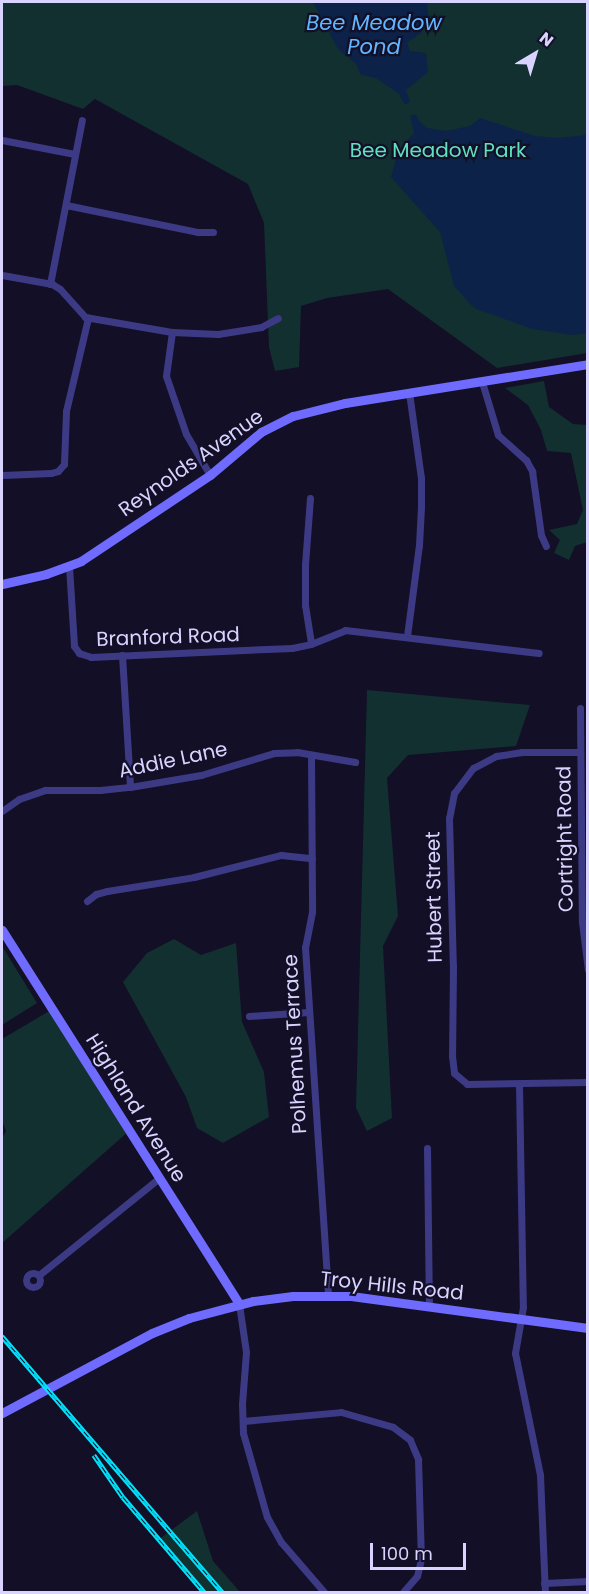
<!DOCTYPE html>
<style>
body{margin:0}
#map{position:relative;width:589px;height:1594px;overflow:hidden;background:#130f26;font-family:Poppins,sans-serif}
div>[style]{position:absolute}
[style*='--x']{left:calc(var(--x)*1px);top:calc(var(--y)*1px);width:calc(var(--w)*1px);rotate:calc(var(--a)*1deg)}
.green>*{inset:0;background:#12302f}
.water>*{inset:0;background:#0c2248}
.street>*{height:7px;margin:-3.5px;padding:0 3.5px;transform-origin:3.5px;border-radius:3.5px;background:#3d3a85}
.street>.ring{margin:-3.5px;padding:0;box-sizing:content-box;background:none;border:7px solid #3d3a85;border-radius:50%}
.secondary>*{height:9px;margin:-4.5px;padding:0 4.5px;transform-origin:4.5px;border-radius:4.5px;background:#6f6bff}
.rail>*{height:4.5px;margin-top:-2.25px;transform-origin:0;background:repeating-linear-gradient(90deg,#130f26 0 7px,#00e5ff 0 14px);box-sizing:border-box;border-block:2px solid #00e5ff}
span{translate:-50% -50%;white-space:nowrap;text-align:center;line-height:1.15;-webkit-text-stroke:4.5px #130f26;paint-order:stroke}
.park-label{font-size:20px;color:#5fe0c0}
.street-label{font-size:20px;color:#d9d4ff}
.water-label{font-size:21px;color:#62b6ff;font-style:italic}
.frame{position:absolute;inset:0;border:3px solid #d9d4ff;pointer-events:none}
.north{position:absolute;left:505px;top:24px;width:60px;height:60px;-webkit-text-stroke:4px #130f26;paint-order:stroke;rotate:38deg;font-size:16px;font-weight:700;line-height:24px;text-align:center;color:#d9d4ff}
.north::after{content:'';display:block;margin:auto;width:21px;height:27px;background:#d9d4ff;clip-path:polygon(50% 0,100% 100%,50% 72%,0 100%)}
.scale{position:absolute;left:370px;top:1543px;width:96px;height:27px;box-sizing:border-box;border:3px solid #d9d4ff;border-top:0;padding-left:8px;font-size:18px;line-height:21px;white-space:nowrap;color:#d9d4ff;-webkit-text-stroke:4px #130f26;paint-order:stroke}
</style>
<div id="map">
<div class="green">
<i style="clip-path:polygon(2px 2px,587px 2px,587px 353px,497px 368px,388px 289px,327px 298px,301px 306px,299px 367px,275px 371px,269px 347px,264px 223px,248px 184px,95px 99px,83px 109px,17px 85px,2px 86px)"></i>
<i style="clip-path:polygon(544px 381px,549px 407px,573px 424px,587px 425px,587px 542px,575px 546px,569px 560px,554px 553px,560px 540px,549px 530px,577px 524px,583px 510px,571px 453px,547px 451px,541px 430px,528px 405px,505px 388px)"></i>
<i style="clip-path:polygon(367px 690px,530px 705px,516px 746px,408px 755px,387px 778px,398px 916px,383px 946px,392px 1118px,367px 1131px,356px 1108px)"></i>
<i style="clip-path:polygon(174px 939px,201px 955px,236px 943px,242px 1022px,264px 1072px,269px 1117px,223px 1143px,197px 1128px,186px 1097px,123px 982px,147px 953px)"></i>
<i style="clip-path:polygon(2px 946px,37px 1003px,2px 1025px)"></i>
<i style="clip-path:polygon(51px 1010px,129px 1131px,2px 1243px,2px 1138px,6px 1131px,2px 1120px,2px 1039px)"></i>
<i style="clip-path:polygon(197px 1511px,213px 1561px,240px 1592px,201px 1592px,158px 1540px)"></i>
</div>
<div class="water">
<i style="clip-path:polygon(313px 2px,427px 2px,428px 17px,421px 33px,407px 43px,410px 51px,426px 53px,428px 72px,406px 90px,410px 102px,405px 105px,399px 94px,376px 78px,361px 75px,356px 64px,338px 49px)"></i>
<i style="clip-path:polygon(416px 114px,420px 122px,427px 128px,446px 131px,470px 126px,480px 118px,535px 136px,557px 138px,587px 135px,587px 333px,573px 335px,532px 329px,474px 308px,454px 286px,440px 232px,391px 177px,398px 151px,414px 133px,410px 116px)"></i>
</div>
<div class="street">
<i style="--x:2;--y:140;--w:74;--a:10.9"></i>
<i style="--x:66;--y:205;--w:135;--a:11.6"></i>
<i style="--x:198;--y:232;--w:15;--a:0"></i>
<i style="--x:2;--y:275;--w:51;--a:10.2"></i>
<i style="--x:52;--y:284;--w:9;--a:32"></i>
<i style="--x:60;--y:289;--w:38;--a:48"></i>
<i style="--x:85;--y:317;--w:88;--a:9.8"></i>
<i style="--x:172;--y:332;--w:46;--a:2.5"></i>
<i style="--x:218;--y:334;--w:44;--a:-9.2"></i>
<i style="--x:261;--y:327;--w:19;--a:-28"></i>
<i style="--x:50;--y:284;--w:167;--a:-79"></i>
<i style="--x:172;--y:332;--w:44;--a:97.8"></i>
<i style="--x:166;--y:376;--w:61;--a:71"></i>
<i style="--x:186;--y:434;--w:48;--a:59.7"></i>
<i style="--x:482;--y:382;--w:55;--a:73.2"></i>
<i style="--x:498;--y:435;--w:38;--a:42"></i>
<i style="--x:526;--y:460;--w:13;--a:61"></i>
<i style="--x:532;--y:471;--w:65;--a:82"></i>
<i style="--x:541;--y:535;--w:12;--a:66"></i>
<i style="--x:2;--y:475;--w:49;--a:-2.3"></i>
<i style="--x:51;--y:473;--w:7;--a:-16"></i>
<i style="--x:58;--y:471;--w:9;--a:-49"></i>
<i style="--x:64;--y:464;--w:53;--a:-87.8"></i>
<i style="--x:66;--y:411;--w:96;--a:-76.7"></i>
<i style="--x:310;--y:498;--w:66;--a:94.3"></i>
<i style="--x:305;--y:564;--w:41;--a:90"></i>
<i style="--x:305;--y:605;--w:39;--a:81"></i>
<i style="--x:69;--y:566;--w:80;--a:86.4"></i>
<i style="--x:74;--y:646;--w:9;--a:54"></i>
<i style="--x:79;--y:653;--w:13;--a:18"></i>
<i style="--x:91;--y:657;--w:201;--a:-2.6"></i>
<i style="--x:292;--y:648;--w:19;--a:-12"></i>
<i style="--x:311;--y:644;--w:37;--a:-22"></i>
<i style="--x:345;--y:630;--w:195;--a:6.8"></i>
<i style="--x:407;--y:636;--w:92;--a:-82.5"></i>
<i style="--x:419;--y:545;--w:39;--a:-87"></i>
<i style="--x:421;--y:506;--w:28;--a:-90"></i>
<i style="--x:421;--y:478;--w:86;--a:-98"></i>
<i style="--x:122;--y:655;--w:132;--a:86.5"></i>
<i style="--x:580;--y:708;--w:214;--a:89.5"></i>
<i style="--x:582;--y:922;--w:48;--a:82.9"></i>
<i style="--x:580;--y:752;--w:58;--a:180"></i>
<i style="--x:522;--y:752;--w:26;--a:171"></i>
<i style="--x:496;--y:756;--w:26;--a:152"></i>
<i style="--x:473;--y:768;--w:31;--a:127"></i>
<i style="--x:454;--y:793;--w:25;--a:101"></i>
<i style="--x:449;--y:818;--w:148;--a:88.5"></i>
<i style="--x:453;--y:966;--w:90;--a:90.6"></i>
<i style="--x:452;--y:1056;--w:17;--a:83"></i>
<i style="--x:454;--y:1073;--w:17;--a:40"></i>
<i style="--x:467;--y:1084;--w:121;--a:-0.9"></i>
<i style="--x:311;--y:755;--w:157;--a:89.6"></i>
<i style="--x:312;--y:912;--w:36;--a:101"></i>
<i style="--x:305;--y:947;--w:349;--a:86.2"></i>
<i style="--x:2;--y:811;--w:21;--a:-35"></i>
<i style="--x:19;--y:799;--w:28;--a:-19"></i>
<i style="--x:45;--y:790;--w:55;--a:0"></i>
<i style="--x:100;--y:790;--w:30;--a:-6"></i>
<i style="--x:130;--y:787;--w:72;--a:-9.6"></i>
<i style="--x:201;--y:775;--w:76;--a:-16.8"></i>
<i style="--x:274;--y:753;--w:23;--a:-2"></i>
<i style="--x:297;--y:752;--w:59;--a:9.8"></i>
<i style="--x:87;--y:901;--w:11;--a:-38"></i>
<i style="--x:96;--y:894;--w:11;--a:-15"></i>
<i style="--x:107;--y:891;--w:88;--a:-9.1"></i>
<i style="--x:194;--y:877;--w:90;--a:-14.2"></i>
<i style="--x:281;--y:855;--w:31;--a:6"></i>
<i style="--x:249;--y:1016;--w:60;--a:-3.8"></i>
<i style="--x:519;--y:1085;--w:222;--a:89"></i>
<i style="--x:523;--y:1307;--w:47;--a:99.9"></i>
<i style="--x:515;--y:1353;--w:125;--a:78.4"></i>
<i style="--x:540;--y:1475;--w:117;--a:87.6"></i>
<i style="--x:427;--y:1148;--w:157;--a:89.3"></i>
<i class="ring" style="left:26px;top:1273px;width:7px;height:7px"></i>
<i style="--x:39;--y:1275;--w:154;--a:-38.9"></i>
<i style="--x:239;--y:1304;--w:49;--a:81.7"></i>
<i style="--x:246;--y:1352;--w:52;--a:94.4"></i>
<i style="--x:242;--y:1404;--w:29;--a:88"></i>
<i style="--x:243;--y:1433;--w:87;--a:74.1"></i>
<i style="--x:267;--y:1517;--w:29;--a:61"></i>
<i style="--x:281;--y:1542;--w:66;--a:49.3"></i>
<i style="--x:243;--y:1421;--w:98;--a:-5.2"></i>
<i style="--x:341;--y:1412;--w:54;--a:16.1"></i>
<i style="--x:393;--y:1427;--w:21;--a:37"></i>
<i style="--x:410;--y:1440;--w:21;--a:67"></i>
<i style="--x:418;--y:1459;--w:100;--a:88.3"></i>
<i style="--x:421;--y:1559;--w:17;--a:103"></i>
<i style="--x:417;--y:1576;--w:21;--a:131"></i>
<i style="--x:544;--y:1583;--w:44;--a:-2.6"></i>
</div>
<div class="secondary">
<i style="--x:2;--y:584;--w:45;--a:-12.8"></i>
<i style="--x:46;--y:574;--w:37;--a:-20"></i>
<i style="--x:81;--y:561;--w:155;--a:-33.7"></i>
<i style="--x:210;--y:475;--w:67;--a:-40.1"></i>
<i style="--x:261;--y:432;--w:36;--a:-27"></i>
<i style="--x:293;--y:416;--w:54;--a:-14"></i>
<i style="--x:345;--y:403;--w:246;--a:-9.1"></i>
<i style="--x:2;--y:930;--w:443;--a:57.6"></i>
<i style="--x:2;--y:1413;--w:170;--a:-28.1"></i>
<i style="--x:152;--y:1333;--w:40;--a:-22"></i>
<i style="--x:189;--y:1318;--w:66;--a:-14.9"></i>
<i style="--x:253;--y:1301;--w:40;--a:-7.1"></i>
<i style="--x:293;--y:1296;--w:58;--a:0"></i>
<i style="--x:351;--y:1296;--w:239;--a:7.7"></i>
</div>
<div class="rail">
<i style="--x:2;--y:1336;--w:338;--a:49.3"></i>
<i style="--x:94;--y:1455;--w:51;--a:55.4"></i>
<i style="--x:123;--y:1497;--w:125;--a:49.5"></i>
</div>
<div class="park-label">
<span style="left:438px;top:150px">Bee Meadow Park</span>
</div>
<div class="street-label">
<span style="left:191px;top:463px;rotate:-35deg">Reynolds Avenue</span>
<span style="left:168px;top:637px;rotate:-2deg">Branford Road</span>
<span style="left:173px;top:760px;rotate:-12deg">Addie Lane</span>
<span style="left:565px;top:839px;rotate:-91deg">Cortright Road</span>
<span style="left:434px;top:897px;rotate:-91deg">Hubert Street</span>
<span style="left:295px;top:1044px;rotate:-93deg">Polhemus Terrace</span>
<span style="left:136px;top:1108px;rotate:58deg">Highland Avenue</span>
<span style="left:392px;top:1286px;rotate:6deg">Troy Hills Road</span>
</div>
<div class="water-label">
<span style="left:374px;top:35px">Bee Meadow<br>Pond</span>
</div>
<div class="frame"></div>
<div class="north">N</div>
<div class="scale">100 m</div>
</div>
